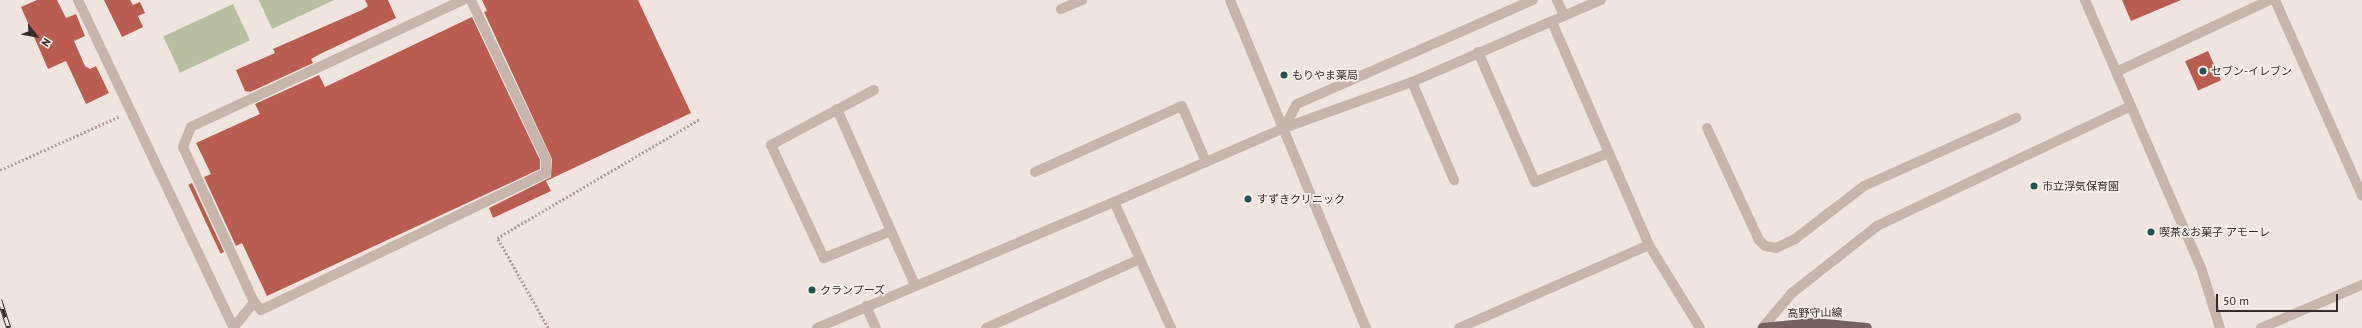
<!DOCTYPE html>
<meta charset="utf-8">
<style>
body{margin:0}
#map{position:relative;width:2362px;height:328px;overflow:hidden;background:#f0e5de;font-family:"PT Sans","Noto Sans JP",sans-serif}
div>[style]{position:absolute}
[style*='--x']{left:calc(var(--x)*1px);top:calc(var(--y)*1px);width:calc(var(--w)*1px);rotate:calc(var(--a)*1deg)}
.green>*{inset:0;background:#b8be9f;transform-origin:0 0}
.building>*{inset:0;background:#bb5c51;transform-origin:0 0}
.path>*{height:2.5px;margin-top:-1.25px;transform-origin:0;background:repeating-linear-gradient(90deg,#b39e95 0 2px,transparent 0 4px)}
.minor>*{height:10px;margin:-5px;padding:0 5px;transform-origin:5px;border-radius:5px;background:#c7b4ab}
.major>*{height:10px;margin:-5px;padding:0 5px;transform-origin:5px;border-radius:5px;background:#76615c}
.rail>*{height:4.5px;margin-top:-2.25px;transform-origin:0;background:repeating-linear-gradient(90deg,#f8f0ea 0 9px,#362b29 0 18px);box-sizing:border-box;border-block:1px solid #362b29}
.dots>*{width:11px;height:11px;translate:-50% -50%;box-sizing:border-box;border:2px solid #f8f0ea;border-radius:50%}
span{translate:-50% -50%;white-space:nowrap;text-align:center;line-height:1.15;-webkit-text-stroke:3.5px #f8f0ea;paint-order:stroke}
.poi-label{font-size:11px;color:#362b29}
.left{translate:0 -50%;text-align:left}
.street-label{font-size:11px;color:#362b29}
.north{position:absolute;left:16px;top:16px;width:40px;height:40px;-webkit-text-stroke:3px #f8f0ea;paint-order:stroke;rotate:122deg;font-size:11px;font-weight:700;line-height:16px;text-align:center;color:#362b29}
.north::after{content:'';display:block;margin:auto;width:14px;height:18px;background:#362b29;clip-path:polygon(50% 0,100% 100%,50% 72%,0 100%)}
.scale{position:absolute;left:2216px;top:294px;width:122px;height:18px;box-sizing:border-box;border:2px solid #362b29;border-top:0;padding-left:5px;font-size:12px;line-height:14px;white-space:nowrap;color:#362b29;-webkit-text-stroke:3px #f8f0ea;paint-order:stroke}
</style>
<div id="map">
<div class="green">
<i style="clip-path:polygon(259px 0,334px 0,272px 29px)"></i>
<i style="left:233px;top:4px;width:40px;height:77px;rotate:65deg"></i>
</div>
<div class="building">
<i style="clip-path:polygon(37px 0,57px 0,66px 18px,76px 14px,85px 36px,74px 41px,85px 66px,90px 69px,96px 66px,109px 93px,86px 104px,66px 61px,48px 69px,21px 7px)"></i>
<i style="clip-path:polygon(104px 0,130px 0,133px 5px,140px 2px,145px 13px,138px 16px,143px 27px,122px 37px)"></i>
<i style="clip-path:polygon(365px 0,388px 0,396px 18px,318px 55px,311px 59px,313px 63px,250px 92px,245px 91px,236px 70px,275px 53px,273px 49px,362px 10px,368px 6px)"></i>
<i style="clip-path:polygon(482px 0,638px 0,691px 113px,546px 181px,551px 191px,493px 218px,489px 208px,551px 177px,552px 159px,484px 12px,487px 11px)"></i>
<i style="clip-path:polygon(2122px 0,2181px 0,2131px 21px)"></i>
<i style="clip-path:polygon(472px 17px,540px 160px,540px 169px,267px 296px,242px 243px,236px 246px,204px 177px,211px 174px,196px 143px,260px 114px,255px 104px,319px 75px,325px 87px)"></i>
<i style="left:2208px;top:51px;width:32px;height:25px;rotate:66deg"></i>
<i style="left:192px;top:183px;width:76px;height:4px;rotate:65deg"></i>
</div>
<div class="path">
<i style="--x:0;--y:170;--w:132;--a:-24.2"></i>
<i style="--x:548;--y:328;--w:103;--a:-119.5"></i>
<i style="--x:497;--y:238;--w:235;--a:-30.4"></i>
</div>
<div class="minor">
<i style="--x:78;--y:0;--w:363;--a:64.6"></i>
<i style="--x:463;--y:0;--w:300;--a:155"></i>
<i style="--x:191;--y:127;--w:22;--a:112"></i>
<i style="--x:183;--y:147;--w:170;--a:65.4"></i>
<i style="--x:254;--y:302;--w:11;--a:49"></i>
<i style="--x:261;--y:310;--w:316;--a:-25.7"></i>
<i style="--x:546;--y:173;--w:14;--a:-90"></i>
<i style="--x:546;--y:159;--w:176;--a:-115.3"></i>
<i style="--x:1230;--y:0;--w:355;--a:67.5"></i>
<i style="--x:1557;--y:0;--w:17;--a:66"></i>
<i style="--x:2085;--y:0;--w:295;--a:66.6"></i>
<i style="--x:2202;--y:271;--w:60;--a:72.5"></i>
<i style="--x:2275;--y:0;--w:214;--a:66"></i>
<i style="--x:1061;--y:9;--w:23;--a:-23"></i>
<i style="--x:1552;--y:22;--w:243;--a:66.5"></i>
<i style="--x:1649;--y:245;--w:97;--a:58.4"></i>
<i style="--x:1478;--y:52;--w:142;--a:66.3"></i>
<i style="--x:1535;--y:182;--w:79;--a:-21.4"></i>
<i style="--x:2116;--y:72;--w:170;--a:-25.1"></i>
<i style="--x:1412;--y:82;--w:107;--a:66.8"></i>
<i style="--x:874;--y:90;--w:117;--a:151.9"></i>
<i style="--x:771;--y:145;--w:125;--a:64.9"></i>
<i style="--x:824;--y:258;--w:72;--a:-21.9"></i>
<i style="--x:837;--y:109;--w:193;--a:66.1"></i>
<i style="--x:1284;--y:128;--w:27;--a:-62"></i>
<i style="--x:1297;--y:104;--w:258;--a:-23.8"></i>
<i style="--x:1707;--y:128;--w:123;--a:65.1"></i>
<i style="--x:1759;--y:240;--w:8;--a:45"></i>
<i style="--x:1765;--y:246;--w:11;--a:10"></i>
<i style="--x:1776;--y:248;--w:21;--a:-25"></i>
<i style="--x:1795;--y:239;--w:87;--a:-37.5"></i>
<i style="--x:1864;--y:186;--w:167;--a:-24.1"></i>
<i style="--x:1035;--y:172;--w:161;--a:-24.2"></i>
<i style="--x:1182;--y:106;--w:61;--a:66.8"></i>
<i style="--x:866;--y:306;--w:24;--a:66"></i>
<i style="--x:234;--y:327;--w:32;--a:-51"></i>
<i style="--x:817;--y:328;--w:323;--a:-23"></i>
<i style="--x:986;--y:328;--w:167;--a:-24.1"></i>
<i style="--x:1171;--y:328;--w:138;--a:-114.3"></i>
<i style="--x:1114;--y:202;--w:185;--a:-23.5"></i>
<i style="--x:1284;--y:128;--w:136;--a:-19.8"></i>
<i style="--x:1412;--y:82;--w:206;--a:-23.5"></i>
<i style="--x:1459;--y:328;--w:207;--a:-23.6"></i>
<i style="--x:1762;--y:328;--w:46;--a:-49.4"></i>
<i style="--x:1792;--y:293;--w:108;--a:-38.2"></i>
<i style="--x:1877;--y:226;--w:281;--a:-25.3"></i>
<i style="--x:2261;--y:328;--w:110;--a:-23.1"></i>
</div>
<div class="major">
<i style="--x:1763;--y:328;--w:51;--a:-5.6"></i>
<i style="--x:1814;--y:323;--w:53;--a:5.4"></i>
</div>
<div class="rail">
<i style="--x:0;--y:300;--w:29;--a:72"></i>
</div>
<div class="dots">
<i style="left:2203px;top:71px;background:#225450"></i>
<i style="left:1284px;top:75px;background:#225450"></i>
<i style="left:2034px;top:186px;background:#225450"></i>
<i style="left:1248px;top:199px;background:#225450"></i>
<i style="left:2151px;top:232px;background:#225450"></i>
<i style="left:812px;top:290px;background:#225450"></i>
</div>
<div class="poi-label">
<span class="left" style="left:2211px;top:71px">セブン-イレブン</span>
<span class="left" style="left:1292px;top:75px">もりやま薬局</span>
<span class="left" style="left:2042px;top:186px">市立浮気保育園</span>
<span class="left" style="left:1257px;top:199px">すずきクリニック</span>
<span class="left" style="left:2159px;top:232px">喫茶&amp;お菓子 アモーレ</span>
<span class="left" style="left:820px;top:290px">クランプーズ</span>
</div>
<div class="street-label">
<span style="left:1815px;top:313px;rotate:-1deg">高野守山線</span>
</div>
<div class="north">N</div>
<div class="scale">50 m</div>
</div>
